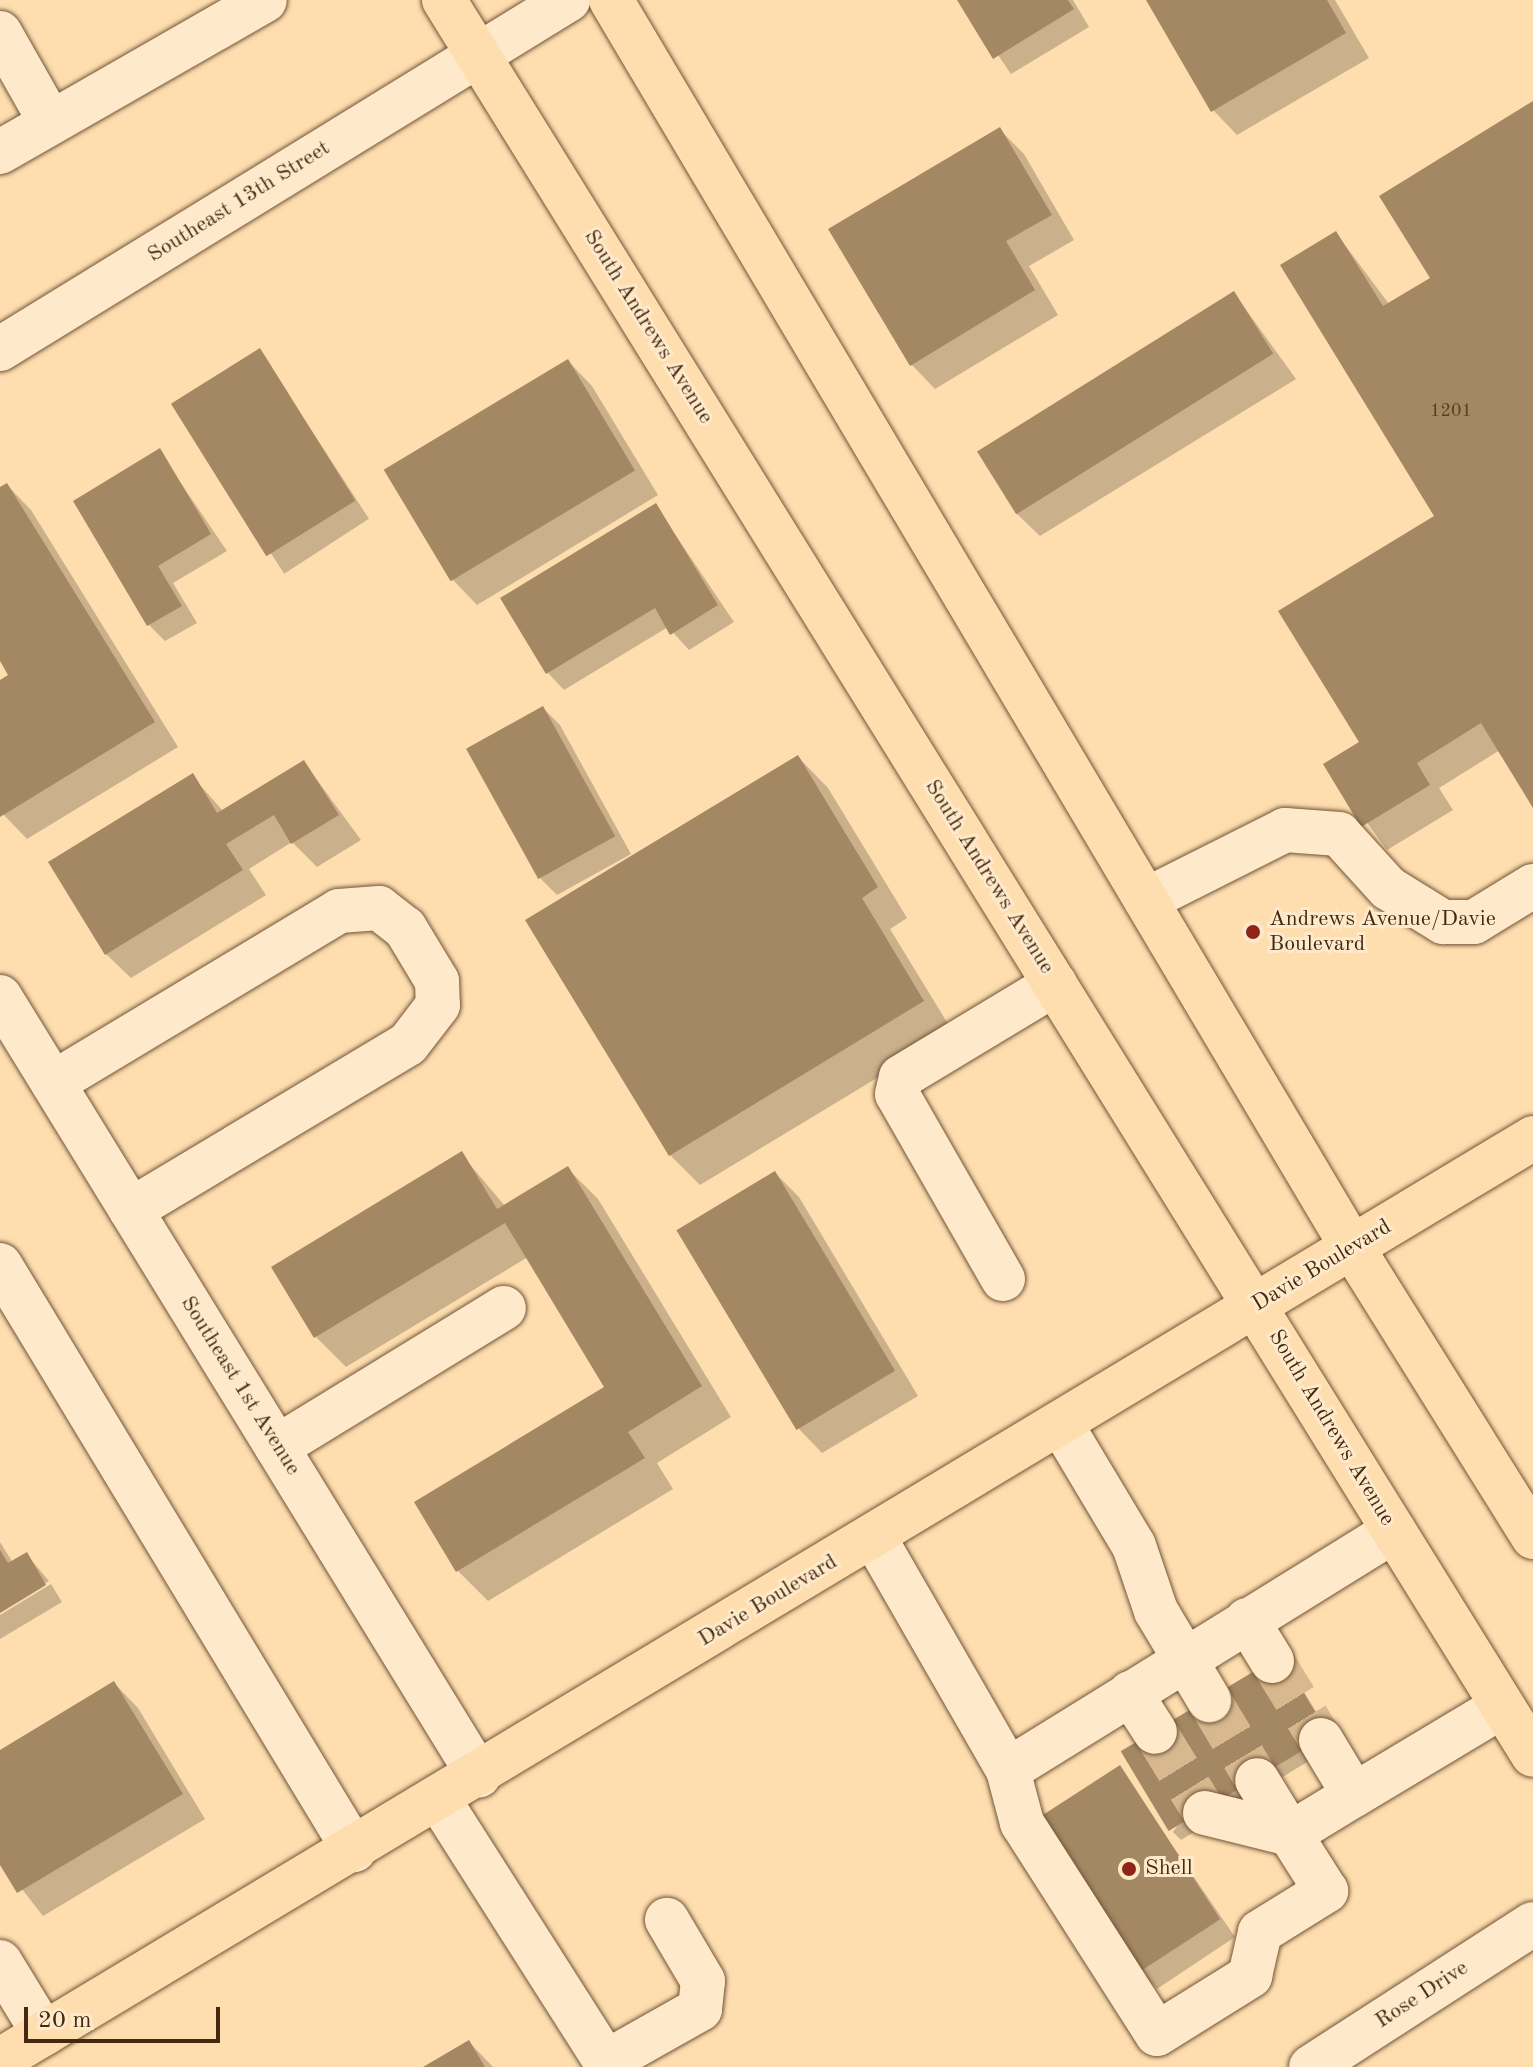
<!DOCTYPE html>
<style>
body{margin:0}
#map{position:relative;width:1533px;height:2067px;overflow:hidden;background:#feddaf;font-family:"Old Standard TT",serif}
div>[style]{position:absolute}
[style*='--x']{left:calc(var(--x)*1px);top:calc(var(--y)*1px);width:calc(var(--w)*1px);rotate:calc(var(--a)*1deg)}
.shadow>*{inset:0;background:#0003;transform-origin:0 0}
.building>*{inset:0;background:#a48763;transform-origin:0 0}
.minor-tunnel>*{height:44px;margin-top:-22px;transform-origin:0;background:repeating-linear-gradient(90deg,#d8b98f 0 44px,transparent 0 66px)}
.roads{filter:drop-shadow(0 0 2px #715638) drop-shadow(0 0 2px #715638)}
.minor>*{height:44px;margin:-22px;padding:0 22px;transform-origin:22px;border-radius:22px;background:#fee9cb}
.major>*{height:44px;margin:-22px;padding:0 22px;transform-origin:22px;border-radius:22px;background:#feddaf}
.dots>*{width:22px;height:22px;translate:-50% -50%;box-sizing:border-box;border:4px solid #fee9cb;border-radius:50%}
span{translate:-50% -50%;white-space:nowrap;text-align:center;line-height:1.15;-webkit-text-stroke:6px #fee9cb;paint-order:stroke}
.number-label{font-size:18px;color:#5a4025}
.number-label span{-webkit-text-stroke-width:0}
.street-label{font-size:22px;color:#422910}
.poi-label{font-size:22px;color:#422910}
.left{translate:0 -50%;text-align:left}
.scale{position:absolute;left:24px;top:2007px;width:196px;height:36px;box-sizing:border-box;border:4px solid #422910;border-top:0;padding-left:10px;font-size:24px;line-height:28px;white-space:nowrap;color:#422910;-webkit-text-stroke:6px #fee9cb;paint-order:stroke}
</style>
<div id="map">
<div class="shadow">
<i style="clip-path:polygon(960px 0,1073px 0,1089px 27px,1011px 74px)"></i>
<i style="clip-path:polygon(1148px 0,1335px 0,1369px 58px,1237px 135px,1213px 110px)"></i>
<i style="clip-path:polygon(1533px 103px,1533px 804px,1500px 750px,1439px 788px,1453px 810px,1387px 850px,1325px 765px,1361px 743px,1437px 517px,1336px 233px,1389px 304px,1433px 278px)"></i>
<i style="clip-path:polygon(1000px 130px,1024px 154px,1074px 240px,1029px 266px,1058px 315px,935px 389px,911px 364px)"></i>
<i style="clip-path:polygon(1234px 293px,1296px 379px,1040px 536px,1015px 512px)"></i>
<i style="left:260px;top:351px;width:200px;height:101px;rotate:57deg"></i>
<i style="clip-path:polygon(568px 361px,592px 386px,658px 495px,477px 605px,453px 580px)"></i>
<i style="clip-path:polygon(159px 451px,227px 551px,173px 583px,197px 623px,165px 641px,149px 625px)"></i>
<i style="clip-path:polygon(7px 485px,31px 510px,178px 747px,27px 839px,0 811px,0 682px,11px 675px,0 658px,0 490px)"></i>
<i style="clip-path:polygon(656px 506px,734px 622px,689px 650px,668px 627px,564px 690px,548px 673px)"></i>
<i style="clip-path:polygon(543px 708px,560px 725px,631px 854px,557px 895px,540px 878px)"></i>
<i style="clip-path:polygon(798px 757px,828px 788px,907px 918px,890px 929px,953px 1032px,700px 1185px,670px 1155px)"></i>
<i style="clip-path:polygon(304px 762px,361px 840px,317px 867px,292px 842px,249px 869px,266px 895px,131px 978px,106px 954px,192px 776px,223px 811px)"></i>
<i style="clip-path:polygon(461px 1154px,505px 1206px,568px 1169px,598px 1199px,731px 1417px,657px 1463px,673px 1489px,488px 1601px,458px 1571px,607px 1387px,528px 1257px,346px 1367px,316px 1337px)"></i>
<i style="clip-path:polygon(775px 1173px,799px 1197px,918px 1396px,822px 1453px,798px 1428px)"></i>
<i style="clip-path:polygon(0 1542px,13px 1563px,27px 1555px,49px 1581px,0 1610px)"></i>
<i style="clip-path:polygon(51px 1584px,62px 1602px,0 1639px,0 1615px)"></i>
<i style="clip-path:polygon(1288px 1666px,1336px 1744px,1181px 1840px,1173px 1832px)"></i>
<i style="clip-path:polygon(114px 1683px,138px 1708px,205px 1819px,43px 1916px,0 1861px,0 1753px)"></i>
<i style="clip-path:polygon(1119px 1768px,1235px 1937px,1157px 1989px,1140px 1972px)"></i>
<i style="clip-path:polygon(469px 2042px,493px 2067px,427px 2067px)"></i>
</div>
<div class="building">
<i style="clip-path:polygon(957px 0,1068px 0,1074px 9px,993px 59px)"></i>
<i style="clip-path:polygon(1146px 0,1327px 0,1346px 33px,1211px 112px)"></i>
<i style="clip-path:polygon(1533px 101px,1533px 808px,1481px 723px,1417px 763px,1430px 785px,1361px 827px,1323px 764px,1359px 742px,1278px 611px,1434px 516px,1280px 265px,1336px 231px,1383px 306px,1430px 278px,1379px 196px)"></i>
<i style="clip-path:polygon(1000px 127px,1052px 215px,1006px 241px,1035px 290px,910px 366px,828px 229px)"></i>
<i style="left:1234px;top:291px;width:74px;height:303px;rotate:58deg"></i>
<i style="left:260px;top:348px;width:180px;height:105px;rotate:58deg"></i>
<i style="left:568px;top:359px;width:130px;height:215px;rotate:59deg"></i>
<i style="clip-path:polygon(160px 448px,211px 534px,158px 566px,182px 606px,147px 626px,73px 501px)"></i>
<i style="clip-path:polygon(7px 483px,155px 722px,0 817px,0 680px,8px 675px,0 661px,0 487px)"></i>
<i style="clip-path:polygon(656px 503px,718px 605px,670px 635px,655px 608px,546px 674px,500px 598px)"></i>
<i style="left:543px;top:706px;width:149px;height:88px;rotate:61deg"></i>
<i style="clip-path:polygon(798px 755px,878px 887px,862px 898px,924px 1001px,669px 1156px,525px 920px)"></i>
<i style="clip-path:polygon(304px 760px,339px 815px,291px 844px,274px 815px,226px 844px,243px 870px,105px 955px,48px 862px,193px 773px,217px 813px)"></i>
<i style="clip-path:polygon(462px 1151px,497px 1209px,568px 1166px,702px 1386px,628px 1432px,645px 1458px,456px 1572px,414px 1502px,604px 1387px,505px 1223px,314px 1338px,271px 1267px)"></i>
<i style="left:775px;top:1171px;width:233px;height:115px;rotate:59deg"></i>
<i style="clip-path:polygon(0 1550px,8px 1563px,27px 1552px,46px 1585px,0 1613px)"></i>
<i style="left:1281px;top:1655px;width:93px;height:187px;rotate:59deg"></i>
<i style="clip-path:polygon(114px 1681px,183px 1794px,17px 1893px,0 1865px,0 1750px)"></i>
<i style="left:1120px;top:1765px;width:184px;height:98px;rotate:57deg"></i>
<i style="clip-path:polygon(469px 2040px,485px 2067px,423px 2067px)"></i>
</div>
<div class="minor-tunnel">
<i style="--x:1272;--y:1661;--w:93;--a:58.2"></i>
<i style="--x:1209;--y:1700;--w:93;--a:59"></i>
<i style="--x:1155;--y:1732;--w:95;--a:58.3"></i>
</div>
<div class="roads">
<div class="minor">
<i style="--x:0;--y:33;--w:103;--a:60.5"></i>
<i style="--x:0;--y:152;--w:305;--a:-29.8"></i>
<i style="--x:0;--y:349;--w:667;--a:-31.57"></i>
<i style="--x:1146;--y:900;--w:156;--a:-26.7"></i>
<i style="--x:1285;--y:830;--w:54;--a:4.2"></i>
<i style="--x:1339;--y:834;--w:73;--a:47.8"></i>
<i style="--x:1388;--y:888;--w:65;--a:31.7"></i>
<i style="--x:1443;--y:922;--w:31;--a:0"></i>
<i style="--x:1474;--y:922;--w:69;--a:-31.4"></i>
<i style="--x:0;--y:997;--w:914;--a:58.41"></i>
<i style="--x:53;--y:1083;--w:334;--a:-31"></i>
<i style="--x:339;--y:911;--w:40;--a:-4.3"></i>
<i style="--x:379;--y:908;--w:33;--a:38"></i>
<i style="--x:405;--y:928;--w:62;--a:58.9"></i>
<i style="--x:437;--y:981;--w:24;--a:88"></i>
<i style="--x:438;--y:1005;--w:49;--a:127.6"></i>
<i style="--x:408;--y:1044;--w:323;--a:149.1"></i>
<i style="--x:0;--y:1265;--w:684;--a:58.82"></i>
<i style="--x:1003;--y:1279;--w:213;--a:-119.8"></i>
<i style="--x:897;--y:1094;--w:17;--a:-77"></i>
<i style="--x:901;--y:1077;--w:180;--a:-31.1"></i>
<i style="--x:1061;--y:1424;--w:142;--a:59.1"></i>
<i style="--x:1134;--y:1546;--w:69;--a:71.3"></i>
<i style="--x:1156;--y:1611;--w:104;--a:59.2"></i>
<i style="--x:277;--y:1447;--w:266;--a:-31.5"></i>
<i style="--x:874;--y:1537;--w:269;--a:60.1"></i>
<i style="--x:1008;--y:1770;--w:454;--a:-31.8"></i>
<i style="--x:1247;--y:1620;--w:48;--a:58.6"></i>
<i style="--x:1130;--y:1693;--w:46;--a:57.3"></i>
<i style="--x:1321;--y:1740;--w:64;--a:59"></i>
<i style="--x:1354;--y:1795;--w:171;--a:-30.9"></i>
<i style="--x:1008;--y:1770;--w:55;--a:75.2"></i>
<i style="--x:1022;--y:1823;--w:250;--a:57.4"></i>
<i style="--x:1157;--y:2034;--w:110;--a:-31.9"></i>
<i style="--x:1250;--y:1976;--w:45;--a:-77.2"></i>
<i style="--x:1260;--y:1932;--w:78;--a:-31.8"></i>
<i style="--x:1326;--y:1891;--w:67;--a:-122.3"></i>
<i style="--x:1290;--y:1834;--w:75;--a:-31.4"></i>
<i style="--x:439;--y:1800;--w:311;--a:57.5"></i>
<i style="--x:606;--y:2062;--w:108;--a:-29.4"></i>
<i style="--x:700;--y:2009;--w:28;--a:-84"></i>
<i style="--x:703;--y:1981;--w:71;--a:-120.5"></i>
<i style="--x:1205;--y:1813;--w:88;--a:13.9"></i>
<i style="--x:1290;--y:1834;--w:63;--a:-121.4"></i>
<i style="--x:0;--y:1962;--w:84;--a:58.6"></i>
<i style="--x:1311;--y:2067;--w:264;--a:-32.8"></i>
</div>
<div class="major">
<i style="--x:444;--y:0;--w:2065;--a:58.18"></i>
<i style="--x:611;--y:0;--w:1451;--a:59.28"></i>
<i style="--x:1352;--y:1247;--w:342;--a:58"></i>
<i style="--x:0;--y:2060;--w:1789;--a:-31.02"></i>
</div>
</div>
<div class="dots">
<i style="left:1253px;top:932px;background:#8f2418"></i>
<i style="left:1129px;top:1869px;background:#8f2418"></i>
</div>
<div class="number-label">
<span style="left:1451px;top:411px">1201</span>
</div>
<div class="street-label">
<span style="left:239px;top:202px;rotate:-32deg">Southeast 13th Street</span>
<span style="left:648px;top:327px;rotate:58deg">South Andrews Avenue</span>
<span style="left:989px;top:877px;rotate:58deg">South Andrews Avenue</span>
<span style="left:1322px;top:1266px;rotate:-31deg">Davie Boulevard</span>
<span style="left:240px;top:1386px;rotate:58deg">Southeast 1st Avenue</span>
<span style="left:1331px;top:1428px;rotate:59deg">South Andrews Avenue</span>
<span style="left:768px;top:1601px;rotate:-31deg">Davie Boulevard</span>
<span style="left:1422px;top:1995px;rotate:-33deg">Rose Drive</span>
</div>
<div class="poi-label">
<span class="left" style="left:1269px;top:932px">Andrews Avenue/Davie<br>Boulevard</span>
<span class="left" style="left:1145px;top:1869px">Shell</span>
</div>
<div class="scale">20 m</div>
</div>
